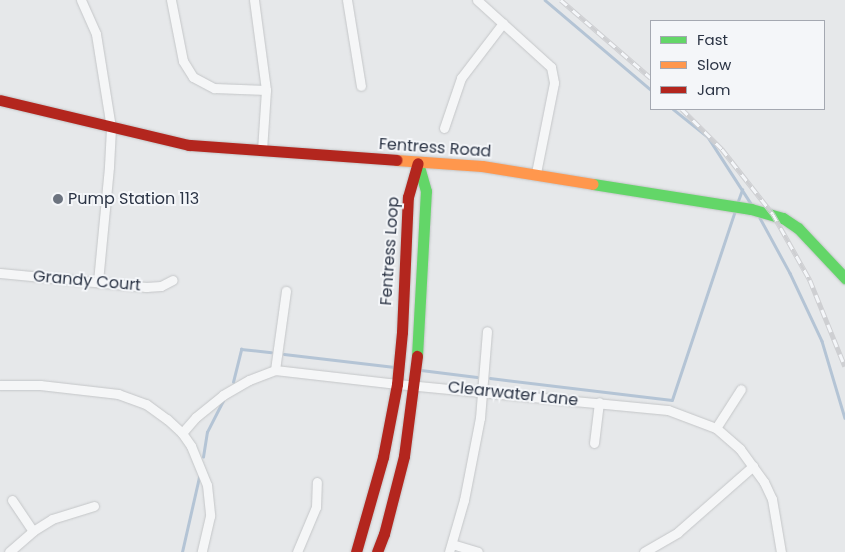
<!DOCTYPE html>
<style>
body{margin:0}
#map{position:relative;width:845px;height:552px;overflow:hidden;background:#e6e8ea;font-family:Poppins,sans-serif}
div>[style]{position:absolute}
[style*='--x']{left:calc(var(--x)*1px);top:calc(var(--y)*1px);width:calc(var(--w)*1px);rotate:calc(var(--a)*1deg)}
.stream>*{height:2.5px;margin:-1.25px;padding:0 1.25px;transform-origin:1.25px;border-radius:1.25px;background:#b4c4d5}
.roads{filter:drop-shadow(0 0 1px #c4c6c8) drop-shadow(0 0 1px #c4c6c8)}
.street>*{height:9px;margin:-4.5px;padding:0 4.5px;transform-origin:4.5px;border-radius:4.5px;background:#f5f6f7}
.fast>*{height:11px;margin:-5.5px;padding:0 5.5px;transform-origin:5.5px;border-radius:5.5px;background:#63d668}
.slow>*{height:11px;margin:-5.5px;padding:0 5.5px;transform-origin:5.5px;border-radius:5.5px;background:#ff974d}
.jam>*{height:11px;margin:-5.5px;padding:0 5.5px;transform-origin:5.5px;border-radius:5.5px;background:#b3261e}
.rail>*{height:4.5px;margin-top:-2.25px;transform-origin:0;background:repeating-linear-gradient(90deg,#f4f6f9 0 8px,#cecfd2 0 16px);box-sizing:border-box;border-block:1px solid #cecfd2}
.dots>*{width:14px;height:14px;translate:-50% -50%;box-sizing:border-box;border:2px solid #f4f6f9;border-radius:50%}
span{translate:-50% -50%;white-space:nowrap;text-align:center;line-height:1.15;-webkit-text-stroke:4px #f4f6f9;paint-order:stroke}
.street-label{font-size:16px;color:#2b3445}
.poi-label{font-size:16px;color:#2b3445}
.left{translate:0 -50%;text-align:left}
.legend{position:absolute;left:650px;top:20px;width:175px;height:90px;box-sizing:border-box;background:#f4f6f9;border:1px solid #a4a8b1;margin:0;padding:6px 9px;list-style:none;font-size:15px;color:#2b3445}
.legend li{display:flex;align-items:center;gap:10px;height:25px}
.legend b{width:25px;border:1px solid #a4a8b1}
</style>
<div id="map">
<div class="stream">
<i style="--x:545;--y:0;--w:139;--a:40.3"></i>
<i style="--x:673;--y:109;--w:45;--a:38.7"></i>
<i style="--x:708;--y:137;--w:81;--a:57.1"></i>
<i style="--x:738;--y:201;--w:12;--a:-70"></i>
<i style="--x:760;--y:218;--w:63;--a:61.4"></i>
<i style="--x:790;--y:273;--w:75;--a:64.8"></i>
<i style="--x:822;--y:341;--w:80;--a:73.4"></i>
<i style="--x:284;--y:354;--w:111;--a:6.7"></i>
<i style="--x:421;--y:370;--w:56;--a:7.1"></i>
<i style="--x:490;--y:378;--w:183;--a:6.9"></i>
<i style="--x:672;--y:400;--w:196;--a:-71.6"></i>
<i style="--x:233;--y:382;--w:34;--a:-76"></i>
<i style="--x:241;--y:349;--w:30;--a:6"></i>
<i style="--x:203;--y:457;--w:25;--a:-81"></i>
<i style="--x:207;--y:432;--w:35;--a:-63"></i>
<i style="--x:182;--y:552;--w:77;--a:-77.2"></i>
</div>
<div class="roads">
<div class="street">
<i style="--x:81;--y:0;--w:37;--a:66"></i>
<i style="--x:96;--y:34;--w:95;--a:80.9"></i>
<i style="--x:111;--y:128;--w:39;--a:93"></i>
<i style="--x:109;--y:167;--w:116;--a:95.5"></i>
<i style="--x:171;--y:0;--w:62;--a:78.9"></i>
<i style="--x:183;--y:61;--w:19;--a:58"></i>
<i style="--x:193;--y:77;--w:24;--a:28"></i>
<i style="--x:214;--y:88;--w:52;--a:2.2"></i>
<i style="--x:254;--y:0;--w:91;--a:82.4"></i>
<i style="--x:266;--y:90;--w:61;--a:93.8"></i>
<i style="--x:347;--y:0;--w:87;--a:80.8"></i>
<i style="--x:477;--y:0;--w:100;--a:42.2"></i>
<i style="--x:551;--y:67;--w:16;--a:79"></i>
<i style="--x:554;--y:83;--w:92;--a:101.3"></i>
<i style="--x:444;--y:128;--w:53;--a:-71.2"></i>
<i style="--x:461;--y:78;--w:69;--a:-52.6"></i>
<i style="--x:0;--y:273;--w:147;--a:5.5"></i>
<i style="--x:146;--y:287;--w:15;--a:-4"></i>
<i style="--x:161;--y:286;--w:13;--a:-27"></i>
<i style="--x:275;--y:370;--w:80;--a:-82.1"></i>
<i style="--x:0;--y:385;--w:40;--a:0"></i>
<i style="--x:40;--y:385;--w:79;--a:6.6"></i>
<i style="--x:118;--y:394;--w:30;--a:20"></i>
<i style="--x:146;--y:404;--w:26;--a:36"></i>
<i style="--x:167;--y:419;--w:21;--a:43"></i>
<i style="--x:182;--y:433;--w:16;--a:55"></i>
<i style="--x:191;--y:446;--w:42;--a:67.7"></i>
<i style="--x:207;--y:485;--w:31;--a:84"></i>
<i style="--x:210;--y:516;--w:37;--a:103"></i>
<i style="--x:716;--y:428;--w:46;--a:-57.3"></i>
<i style="--x:182;--y:433;--w:21;--a:-49"></i>
<i style="--x:196;--y:417;--w:35;--a:-39"></i>
<i style="--x:223;--y:395;--w:30;--a:-30"></i>
<i style="--x:249;--y:380;--w:28;--a:-21"></i>
<i style="--x:275;--y:370;--w:123;--a:6.5"></i>
<i style="--x:397;--y:384;--w:272;--a:5.5"></i>
<i style="--x:668;--y:410;--w:51;--a:20.6"></i>
<i style="--x:716;--y:428;--w:32;--a:41"></i>
<i style="--x:740;--y:449;--w:41;--a:54"></i>
<i style="--x:764;--y:482;--w:19;--a:65"></i>
<i style="--x:772;--y:499;--w:54;--a:80.4"></i>
<i style="--x:594;--y:443;--w:41;--a:-83"></i>
<i style="--x:12;--y:500;--w:37;--a:56"></i>
<i style="--x:452;--y:544;--w:27;--a:17"></i>
<i style="--x:9;--y:552;--w:32;--a:-41"></i>
<i style="--x:33;--y:531;--w:22;--a:-32"></i>
<i style="--x:52;--y:519;--w:44;--a:-17.2"></i>
<i style="--x:297;--y:552;--w:49;--a:-67.1"></i>
<i style="--x:316;--y:507;--w:25;--a:-88"></i>
<i style="--x:449;--y:552;--w:54;--a:-73.9"></i>
<i style="--x:464;--y:500;--w:84;--a:-79"></i>
<i style="--x:480;--y:418;--w:87;--a:-85.4"></i>
<i style="--x:644;--y:552;--w:39;--a:-30"></i>
<i style="--x:678;--y:532;--w:100;--a:-41.3"></i>
</div>
<div class="fast">
<i style="--x:593;--y:184;--w:160;--a:9"></i>
<i style="--x:751;--y:209;--w:33;--a:16"></i>
<i style="--x:783;--y:218;--w:18;--a:34"></i>
<i style="--x:798;--y:228;--w:69;--a:46.8"></i>
<i style="--x:417;--y:356;--w:165;--a:-86.9"></i>
<i style="--x:426;--y:191;--w:29;--a:-106"></i>
</div>
<div class="slow">
<i style="--x:396;--y:160;--w:86;--a:4"></i>
<i style="--x:482;--y:166;--w:112;--a:9.2"></i>
</div>
<div class="jam">
<i style="--x:0;--y:100;--w:194;--a:13.4"></i>
<i style="--x:189;--y:145;--w:208;--a:4.1"></i>
<i style="--x:356;--y:552;--w:99;--a:-74.1"></i>
<i style="--x:383;--y:457;--w:74;--a:-79.1"></i>
<i style="--x:397;--y:384;--w:52;--a:-84.5"></i>
<i style="--x:402;--y:332;--w:135;--a:-87.5"></i>
<i style="--x:408;--y:197;--w:35;--a:-74"></i>
<i style="--x:377;--y:552;--w:19;--a:-69"></i>
<i style="--x:384;--y:534;--w:81;--a:-75.6"></i>
<i style="--x:404;--y:456;--w:101;--a:-82.6"></i>
</div>
</div>
<div class="rail">
<i style="--x:561;--y:0;--w:119;--a:40.9"></i>
<i style="--x:682;--y:109;--w:57;--a:45"></i>
<i style="--x:722;--y:149;--w:83;--a:51.9"></i>
<i style="--x:773;--y:214;--w:76;--a:60.7"></i>
<i style="--x:810;--y:280;--w:93;--a:67.9"></i>
</div>
<div class="dots">
<i style="left:58px;top:199px;background:#6c737f"></i>
</div>
<div class="street-label">
<span style="left:435px;top:148px;rotate:4deg">Fentress Road</span>
<span style="left:390px;top:251px;rotate:-86deg">Fentress Loop</span>
<span style="left:87px;top:281px;rotate:5deg">Grandy Court</span>
<span style="left:513px;top:394px;rotate:6deg">Clearwater Lane</span>
</div>
<div class="poi-label">
<span class="left" style="left:68px;top:199px">Pump Station 113</span>
</div>
<ul class="legend">
<li><b style="height:6px;background:#63d668"></b>Fast</li>
<li><b style="height:6px;background:#ff974d"></b>Slow</li>
<li><b style="height:6px;background:#b3261e"></b>Jam</li>
</ul>
</div>
